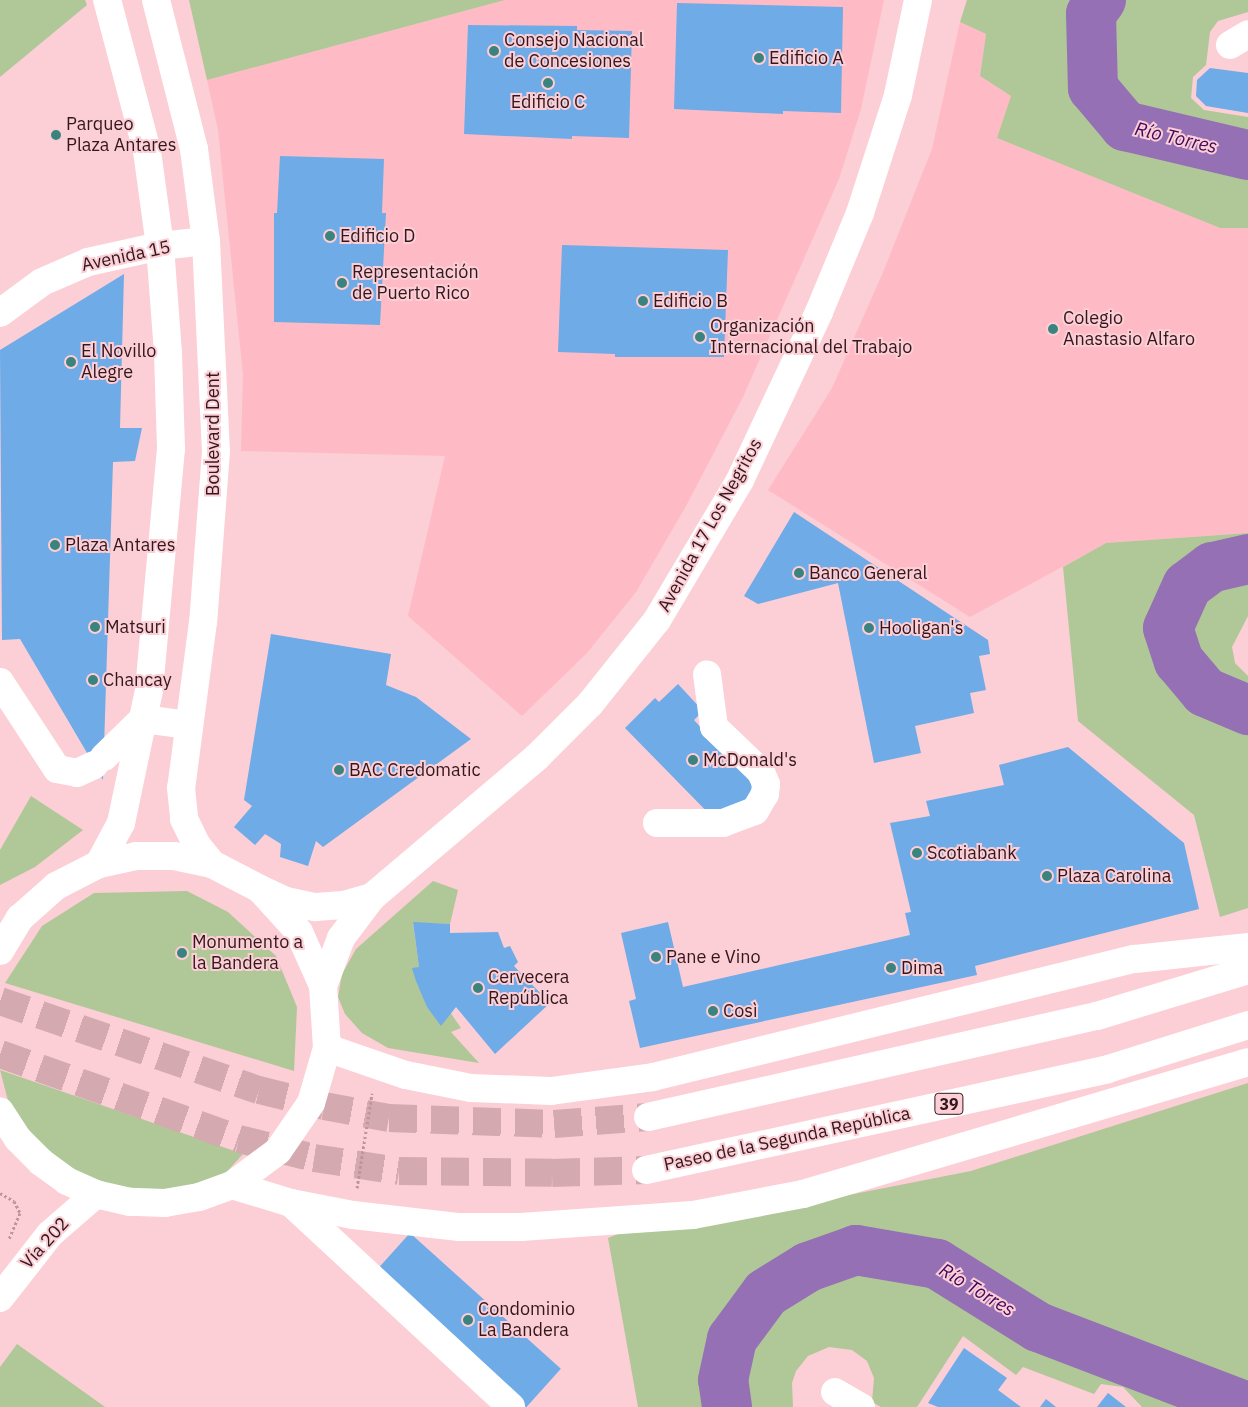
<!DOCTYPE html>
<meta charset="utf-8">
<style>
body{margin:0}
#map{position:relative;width:1248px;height:1407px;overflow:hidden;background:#fcced5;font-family:"IBM Plex Sans",sans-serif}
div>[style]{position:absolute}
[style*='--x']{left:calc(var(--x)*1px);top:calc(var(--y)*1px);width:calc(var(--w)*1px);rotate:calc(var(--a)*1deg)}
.built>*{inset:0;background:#febbc5}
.green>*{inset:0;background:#b0c798}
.river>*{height:50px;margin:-25px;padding:0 25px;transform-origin:25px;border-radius:25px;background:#9570b4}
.building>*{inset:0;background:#6eabe7;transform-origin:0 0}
.highway-tunnel>*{height:28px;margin-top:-14px;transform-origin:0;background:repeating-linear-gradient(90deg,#d4a9b0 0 28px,transparent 0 42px)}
.path>*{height:3px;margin-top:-1.5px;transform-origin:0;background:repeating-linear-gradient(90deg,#bd959b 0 2.5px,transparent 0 5px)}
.minor>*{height:28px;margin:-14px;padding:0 14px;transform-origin:14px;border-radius:14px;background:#fff}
.major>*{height:28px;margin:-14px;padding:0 14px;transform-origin:14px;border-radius:14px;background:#fff}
.highway>*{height:28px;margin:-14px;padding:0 14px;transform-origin:14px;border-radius:14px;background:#fff}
.dots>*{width:14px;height:14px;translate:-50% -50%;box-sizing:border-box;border:2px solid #fcced5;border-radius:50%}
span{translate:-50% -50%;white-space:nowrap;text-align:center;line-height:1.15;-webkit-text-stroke:4px #fcced5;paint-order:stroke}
.shield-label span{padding:1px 4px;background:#fcced5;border:1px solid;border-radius:4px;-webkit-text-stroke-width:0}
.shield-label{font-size:16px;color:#32171c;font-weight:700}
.poi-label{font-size:18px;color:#32171c}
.left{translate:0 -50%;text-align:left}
.street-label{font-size:18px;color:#32171c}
.water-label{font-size:19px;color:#3f075e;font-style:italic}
</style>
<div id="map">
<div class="built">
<i style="clip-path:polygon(505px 0,884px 0,861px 109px,839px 179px,743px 397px,686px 506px,636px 592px,587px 653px,522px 716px,408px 616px,445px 456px,241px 451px,243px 375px,218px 130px,207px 80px)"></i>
<i style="clip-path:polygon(960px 22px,986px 34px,980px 76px,1011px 96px,997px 138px,1220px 228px,1248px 228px,1248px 533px,1106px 543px,970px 617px,768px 490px,832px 388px,884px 270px,932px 149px)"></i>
</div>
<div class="green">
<i style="clip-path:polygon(0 0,85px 0,87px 5px,0 77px)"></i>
<i style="clip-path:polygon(189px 0,505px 0,207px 80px)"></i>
<i style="clip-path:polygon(967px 0,1248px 0,1248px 12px,1218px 21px,1210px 32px,1206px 65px,1193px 77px,1191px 98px,1204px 110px,1248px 117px,1248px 228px,1220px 228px,997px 138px,1011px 96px,980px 76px,986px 34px,960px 22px)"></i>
<i style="clip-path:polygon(1248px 533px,1248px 616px,1232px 647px,1235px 663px,1248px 676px,1248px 908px,1220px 917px,1194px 815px,1078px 721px,1063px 567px,1106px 543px)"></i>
<i style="clip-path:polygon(31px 796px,83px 830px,35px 867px,0 885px,0 850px)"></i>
<i style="clip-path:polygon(433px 881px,458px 890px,450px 924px,413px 923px,419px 967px,461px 1028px,451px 1032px,479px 1063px,388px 1048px,362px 1033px,345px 1014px,338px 997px,342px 974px,356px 949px)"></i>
<i style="clip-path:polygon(187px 891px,228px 912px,276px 956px,297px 1007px,294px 1071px,5px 983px,42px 926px,94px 893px)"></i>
<i style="clip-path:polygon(0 1070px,243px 1154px,221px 1178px,168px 1196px,74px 1179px,12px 1116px)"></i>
<i style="clip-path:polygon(1248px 1083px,1248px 1407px,1142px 1407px,1123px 1387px,1101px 1384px,1094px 1394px,1023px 1367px,1016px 1375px,963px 1336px,917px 1407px,881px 1407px,872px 1402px,874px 1378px,867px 1361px,852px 1350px,829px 1347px,808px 1356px,796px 1371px,792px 1383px,793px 1407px,638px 1407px,608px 1238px,633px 1228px,803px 1204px,971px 1171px)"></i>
<i style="clip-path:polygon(17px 1344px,105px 1407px,0 1407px,0 1367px)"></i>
</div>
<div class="river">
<i style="--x:1101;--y:0;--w:17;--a:126"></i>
<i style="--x:1091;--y:14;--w:74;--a:88.5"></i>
<i style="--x:1093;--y:88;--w:50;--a:49.9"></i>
<i style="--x:1125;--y:126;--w:126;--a:13.3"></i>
<i style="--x:1248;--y:559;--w:37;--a:167"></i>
<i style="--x:1212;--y:567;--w:31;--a:143"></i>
<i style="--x:1187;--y:586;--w:46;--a:114.3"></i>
<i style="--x:1168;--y:628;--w:35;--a:72"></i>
<i style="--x:1179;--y:661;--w:40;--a:50"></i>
<i style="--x:1205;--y:692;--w:47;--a:22.7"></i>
<i style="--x:727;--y:1407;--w:27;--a:-98"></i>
<i style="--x:723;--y:1380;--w:42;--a:-77.6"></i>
<i style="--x:732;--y:1339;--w:57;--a:-53.5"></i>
<i style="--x:766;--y:1293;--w:49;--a:-31.8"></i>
<i style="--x:808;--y:1267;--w:51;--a:-19.5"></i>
<i style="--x:856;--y:1250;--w:82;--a:9.8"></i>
<i style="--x:937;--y:1264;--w:119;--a:32"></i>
<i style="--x:1038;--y:1327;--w:225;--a:20.9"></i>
</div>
<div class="building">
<i style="clip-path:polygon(677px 3px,843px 7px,841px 113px,783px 111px,783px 114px,674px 109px)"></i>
<i style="clip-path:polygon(468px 25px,577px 26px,577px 30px,632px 31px,629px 138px,572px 136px,572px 139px,464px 134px)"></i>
<i style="clip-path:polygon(1210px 68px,1248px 73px,1248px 113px,1206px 106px,1196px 96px,1197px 80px)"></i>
<i style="clip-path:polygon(280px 156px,384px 159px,382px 213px,386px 213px,380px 325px,274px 322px,274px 213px,277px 213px)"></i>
<i style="clip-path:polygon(562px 245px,728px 250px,724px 357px,615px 357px,615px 354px,558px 352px)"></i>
<i style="clip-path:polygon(124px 274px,120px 428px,142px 428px,135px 461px,113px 462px,103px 780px,20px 639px,2px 640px,0 350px)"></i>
<i style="clip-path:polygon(794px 512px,988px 640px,990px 654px,979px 656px,986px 690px,970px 693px,974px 713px,915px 726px,921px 753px,874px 763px,838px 583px,758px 604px,744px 596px)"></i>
<i style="clip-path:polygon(271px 634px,391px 654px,386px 685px,416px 697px,471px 739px,323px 847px,316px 841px,308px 866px,280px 857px,281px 844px,265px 834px,255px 845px,234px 827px,252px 806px,244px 800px)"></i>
<i style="clip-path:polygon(678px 684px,703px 711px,694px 720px,759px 791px,722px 827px,625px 728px,655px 698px,659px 702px)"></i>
<i style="clip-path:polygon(1068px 747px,1184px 843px,1199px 909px,975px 966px,977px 975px,640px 1048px,629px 1001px,636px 999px,621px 933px,668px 922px,683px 987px,910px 935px,905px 913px,911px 912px,890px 823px,930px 816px,926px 801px,1004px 785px,999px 765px)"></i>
<i style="clip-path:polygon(413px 922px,450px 924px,450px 933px,498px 932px,504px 948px,510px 946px,518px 962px,514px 966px,550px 1003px,495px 1054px,456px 1007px,441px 1026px,427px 1007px,416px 981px,412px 968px,419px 967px)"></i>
<i style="left:410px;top:1233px;width:203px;height:54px;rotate:42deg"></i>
<i style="clip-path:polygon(964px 1348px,1007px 1378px,998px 1390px,1021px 1407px,938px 1407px,928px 1403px)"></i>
<i style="clip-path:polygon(1108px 1393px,1126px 1407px,1097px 1407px)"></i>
<i style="clip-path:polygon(1046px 1399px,1056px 1407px,1040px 1407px)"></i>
</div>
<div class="highway-tunnel">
<i style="--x:0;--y:1001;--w:274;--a:19"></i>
<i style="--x:259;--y:1090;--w:67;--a:13.8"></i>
<i style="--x:324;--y:1106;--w:66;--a:10.5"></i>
<i style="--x:389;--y:1118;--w:165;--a:2.1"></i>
<i style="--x:554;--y:1124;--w:94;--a:-4.3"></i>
<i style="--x:0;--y:1054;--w:254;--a:19.6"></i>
<i style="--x:239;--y:1139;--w:77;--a:14.2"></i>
<i style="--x:314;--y:1158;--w:86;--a:8.7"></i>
<i style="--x:399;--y:1171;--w:153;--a:0.7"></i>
<i style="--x:552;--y:1173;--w:94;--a:-1.8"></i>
</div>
<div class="path">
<i style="--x:357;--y:1188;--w:96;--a:-81"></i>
<i style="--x:0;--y:1193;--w:16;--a:30"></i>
<i style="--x:14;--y:1201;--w:13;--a:63"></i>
<i style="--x:20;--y:1213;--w:28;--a:113"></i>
</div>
<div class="minor">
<i style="--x:156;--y:0;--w:154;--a:75.7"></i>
<i style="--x:194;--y:149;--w:93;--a:82.6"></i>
<i style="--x:206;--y:241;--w:210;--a:87.3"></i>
<i style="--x:216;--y:451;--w:171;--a:94.3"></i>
<i style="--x:203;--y:622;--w:167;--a:97.5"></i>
<i style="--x:181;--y:788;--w:31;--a:84"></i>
<i style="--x:184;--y:819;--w:28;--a:64"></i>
<i style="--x:196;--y:844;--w:26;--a:51"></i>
<i style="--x:1230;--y:45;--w:21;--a:-31"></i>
<i style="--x:0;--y:313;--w:52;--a:-36.4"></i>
<i style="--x:42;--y:282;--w:50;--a:-23.5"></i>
<i style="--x:88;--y:262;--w:74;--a:-12.5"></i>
<i style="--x:160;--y:246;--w:46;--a:-6.2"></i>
<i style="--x:0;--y:682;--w:104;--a:56.8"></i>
<i style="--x:57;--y:769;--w:20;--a:11"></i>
<i style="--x:77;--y:773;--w:19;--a:-25"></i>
<i style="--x:104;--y:757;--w:54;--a:-44.3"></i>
<i style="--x:143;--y:719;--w:45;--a:7.6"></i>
<i style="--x:657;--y:823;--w:66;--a:0"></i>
<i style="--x:723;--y:823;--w:34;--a:-21"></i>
<i style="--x:755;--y:811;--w:20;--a:-60"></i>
<i style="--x:765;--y:794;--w:10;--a:-84"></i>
<i style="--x:766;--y:784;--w:13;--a:-113"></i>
<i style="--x:761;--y:772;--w:65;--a:-136.2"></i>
<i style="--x:714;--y:727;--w:53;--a:-97.5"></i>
<i style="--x:99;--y:864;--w:47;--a:-61.8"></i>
<i style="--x:121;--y:823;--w:136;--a:-78.1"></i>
<i style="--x:149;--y:690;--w:242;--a:-84.8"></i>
<i style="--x:171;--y:449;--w:96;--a:-91.8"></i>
<i style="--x:168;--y:353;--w:107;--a:-94.3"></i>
<i style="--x:160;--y:246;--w:96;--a:-97.8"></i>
<i style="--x:147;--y:151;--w:156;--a:-104.8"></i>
<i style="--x:260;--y:889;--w:29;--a:25"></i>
<i style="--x:286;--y:901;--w:30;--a:12"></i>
<i style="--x:315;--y:907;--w:29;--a:-4"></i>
<i style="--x:344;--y:905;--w:29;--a:-16"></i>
<i style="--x:323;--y:986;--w:51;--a:-69.4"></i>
<i style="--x:341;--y:938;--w:51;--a:-52.9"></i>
<i style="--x:372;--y:897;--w:216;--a:-40.3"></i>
<i style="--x:537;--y:757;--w:75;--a:-45"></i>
<i style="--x:590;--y:704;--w:107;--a:-51.4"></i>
<i style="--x:657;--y:620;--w:163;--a:-59.3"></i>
<i style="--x:740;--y:480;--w:186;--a:-64.8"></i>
<i style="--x:819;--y:312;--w:107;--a:-67.5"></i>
<i style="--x:860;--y:213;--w:124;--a:-72.1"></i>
<i style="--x:898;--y:95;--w:97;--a:-78.1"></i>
<i style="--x:291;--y:1203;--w:300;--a:42.8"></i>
<i style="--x:835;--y:1392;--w:30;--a:30"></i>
</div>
<div class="major">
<i style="--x:0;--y:951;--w:39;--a:-59"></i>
<i style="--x:20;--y:918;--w:48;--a:-41.6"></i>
<i style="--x:56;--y:886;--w:48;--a:-27.1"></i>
<i style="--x:99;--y:864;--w:38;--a:-12"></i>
<i style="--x:136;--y:856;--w:38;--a:0"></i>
<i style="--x:174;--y:856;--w:39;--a:12"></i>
<i style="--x:212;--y:864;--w:54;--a:27.5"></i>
<i style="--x:260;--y:889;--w:58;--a:47.8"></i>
<i style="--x:299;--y:932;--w:59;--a:66"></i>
<i style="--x:323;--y:986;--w:62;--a:86.3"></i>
<i style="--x:327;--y:1048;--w:57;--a:106.2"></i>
<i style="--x:311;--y:1103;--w:58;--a:124.5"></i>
<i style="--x:278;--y:1151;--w:57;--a:143.5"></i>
<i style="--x:232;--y:1185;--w:35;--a:160"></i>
<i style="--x:199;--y:1197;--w:35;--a:170"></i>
<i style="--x:165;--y:1203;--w:35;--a:-178"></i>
<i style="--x:130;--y:1202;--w:35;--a:-167"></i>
<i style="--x:96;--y:1194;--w:32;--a:-156"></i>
<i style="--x:67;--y:1181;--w:32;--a:-144"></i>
<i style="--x:41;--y:1162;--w:33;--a:-135"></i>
<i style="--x:18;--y:1139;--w:33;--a:-123"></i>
<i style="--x:0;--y:1298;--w:81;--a:-52"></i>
<i style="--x:50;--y:1234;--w:61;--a:-41"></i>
</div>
<div class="highway">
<i style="--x:327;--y:1048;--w:83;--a:18.9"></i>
<i style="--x:406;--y:1075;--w:66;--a:11.3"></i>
<i style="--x:471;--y:1088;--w:80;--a:2.1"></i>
<i style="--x:551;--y:1091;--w:103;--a:-7.8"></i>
<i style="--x:653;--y:1077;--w:496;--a:-13.8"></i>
<i style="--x:1135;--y:959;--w:114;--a:-6.1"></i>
<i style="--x:648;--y:1117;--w:460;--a:-12.7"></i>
<i style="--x:1097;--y:1016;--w:158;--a:-16.9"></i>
<i style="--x:646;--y:1170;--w:473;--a:-12.3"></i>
<i style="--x:1108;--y:1069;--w:147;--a:-17.4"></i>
<i style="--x:232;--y:1185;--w:62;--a:17"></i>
<i style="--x:291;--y:1203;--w:63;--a:11"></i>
<i style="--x:353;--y:1215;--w:107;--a:6.5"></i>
<i style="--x:459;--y:1227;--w:62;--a:0"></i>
<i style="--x:521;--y:1227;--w:172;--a:-4"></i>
<i style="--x:693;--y:1215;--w:112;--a:-10.8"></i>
<i style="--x:803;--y:1194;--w:464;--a:-16.5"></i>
</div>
<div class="dots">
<i style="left:494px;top:51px;background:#3b837e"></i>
<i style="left:759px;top:58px;background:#3b837e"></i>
<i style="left:548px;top:83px;background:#3b837e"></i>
<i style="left:56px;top:135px;background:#3b837e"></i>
<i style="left:330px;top:236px;background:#3b837e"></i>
<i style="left:342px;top:283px;background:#3b837e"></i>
<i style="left:643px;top:301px;background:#3b837e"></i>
<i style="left:1053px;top:329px;background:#3b837e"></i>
<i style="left:700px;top:337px;background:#3b837e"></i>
<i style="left:71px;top:362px;background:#3b837e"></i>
<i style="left:55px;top:545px;background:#3b837e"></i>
<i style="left:799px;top:573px;background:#3b837e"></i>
<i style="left:95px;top:627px;background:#3b837e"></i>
<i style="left:869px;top:628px;background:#3b837e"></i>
<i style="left:93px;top:680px;background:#3b837e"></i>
<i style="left:693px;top:760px;background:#3b837e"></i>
<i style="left:339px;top:770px;background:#3b837e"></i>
<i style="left:917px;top:853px;background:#3b837e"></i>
<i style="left:1047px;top:876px;background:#3b837e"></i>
<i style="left:182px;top:953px;background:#3b837e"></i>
<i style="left:656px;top:957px;background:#3b837e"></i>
<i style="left:891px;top:968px;background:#3b837e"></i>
<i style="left:478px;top:988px;background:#3b837e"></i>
<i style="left:713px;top:1011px;background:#3b837e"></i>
<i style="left:468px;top:1320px;background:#3b837e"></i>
</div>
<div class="shield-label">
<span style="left:949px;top:1104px">39</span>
</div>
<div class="poi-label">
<span class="left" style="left:504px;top:51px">Consejo Nacional<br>de Concesiones</span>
<span class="left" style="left:769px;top:58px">Edificio A</span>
<span style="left:548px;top:102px">Edificio C</span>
<span class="left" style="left:66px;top:135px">Parqueo<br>Plaza Antares</span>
<span class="left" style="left:340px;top:236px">Edificio D</span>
<span class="left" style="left:352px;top:283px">Representación<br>de Puerto Rico</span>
<span class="left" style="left:653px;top:301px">Edificio B</span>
<span class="left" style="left:1063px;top:329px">Colegio<br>Anastasio Alfaro</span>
<span class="left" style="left:710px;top:337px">Organización<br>Internacional del Trabajo</span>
<span class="left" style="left:81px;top:362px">El Novillo<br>Alegre</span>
<span class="left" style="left:65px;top:545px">Plaza Antares</span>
<span class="left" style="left:809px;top:573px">Banco General</span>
<span class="left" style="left:105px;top:627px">Matsuri</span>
<span class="left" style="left:879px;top:628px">Hooligan's</span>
<span class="left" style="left:103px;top:680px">Chancay</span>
<span class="left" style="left:703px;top:760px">McDonald's</span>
<span class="left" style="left:349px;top:770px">BAC Credomatic</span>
<span class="left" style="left:927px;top:853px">Scotiabank</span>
<span class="left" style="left:1057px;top:876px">Plaza Carolina</span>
<span class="left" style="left:192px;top:953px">Monumento a<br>la Bandera</span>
<span class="left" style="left:666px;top:957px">Pane e Vino</span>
<span class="left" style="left:901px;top:968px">Dima</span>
<span class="left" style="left:488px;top:988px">Cervecera<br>República</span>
<span class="left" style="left:723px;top:1011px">Così</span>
<span class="left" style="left:478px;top:1320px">Condominio<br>La Bandera</span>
</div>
<div class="street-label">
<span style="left:126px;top:256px;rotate:-12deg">Avenida 15</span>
<span style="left:213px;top:434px;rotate:-90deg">Boulevard Dent</span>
<span style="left:710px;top:525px;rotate:-61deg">Avenida 17 Los Negritos</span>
<span style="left:787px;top:1139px;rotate:-12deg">Paseo de la Segunda República</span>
<span style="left:45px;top:1243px;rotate:-48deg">Vía 202</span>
</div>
<div class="water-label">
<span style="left:1176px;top:138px;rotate:13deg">Río Torres</span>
<span style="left:977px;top:1290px;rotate:31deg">Río Torres</span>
</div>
</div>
